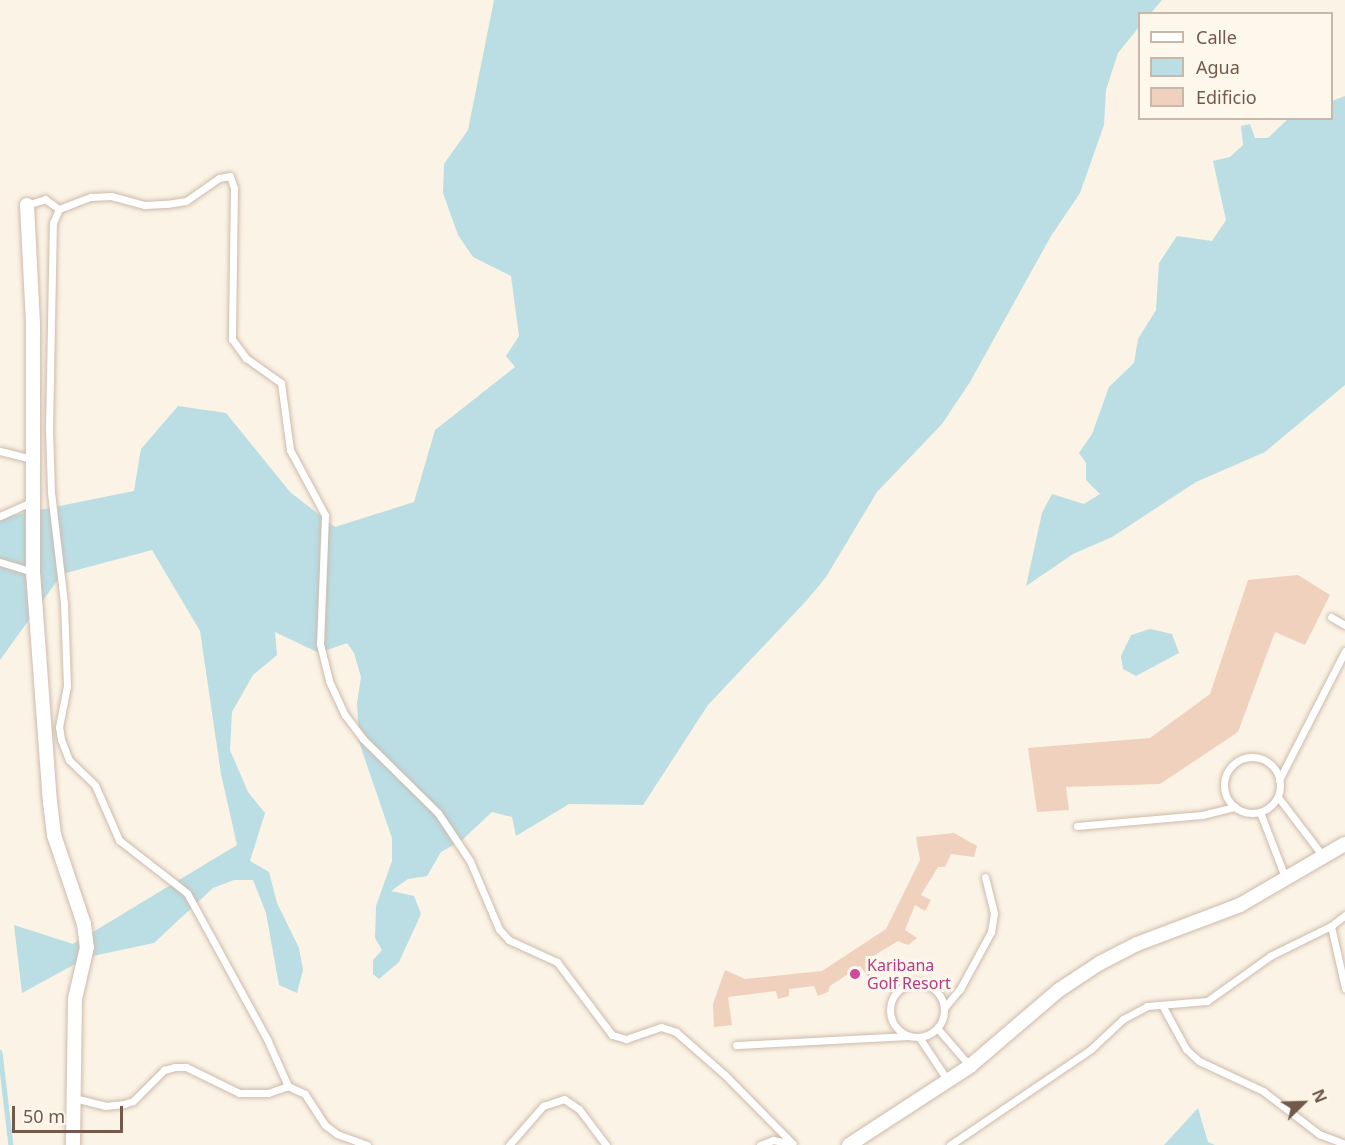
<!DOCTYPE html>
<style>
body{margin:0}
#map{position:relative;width:1345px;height:1145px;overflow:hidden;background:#fbf3e5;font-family:"Noto Sans",sans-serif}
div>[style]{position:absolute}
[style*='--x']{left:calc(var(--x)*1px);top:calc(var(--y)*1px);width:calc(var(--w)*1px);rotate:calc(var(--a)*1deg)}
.water>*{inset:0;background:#badee4}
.stream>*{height:4.5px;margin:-2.25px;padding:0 2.25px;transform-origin:2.25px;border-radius:2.25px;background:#badee4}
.building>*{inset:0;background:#f0d1bd}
.roads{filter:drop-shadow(0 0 2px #cdbaac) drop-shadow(0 0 2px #cdbaac)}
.lane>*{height:7px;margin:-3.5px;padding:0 3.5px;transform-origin:3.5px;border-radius:3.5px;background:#fff}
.lane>.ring{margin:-3.5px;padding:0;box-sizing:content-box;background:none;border:7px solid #fff;border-radius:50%}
.street>*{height:14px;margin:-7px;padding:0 7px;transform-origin:7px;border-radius:7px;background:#fff}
.dots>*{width:16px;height:16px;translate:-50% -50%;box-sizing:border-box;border:3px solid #fef7eb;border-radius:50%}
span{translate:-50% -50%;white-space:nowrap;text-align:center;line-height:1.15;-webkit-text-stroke:6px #fef7eb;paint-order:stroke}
.hotel-label{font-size:16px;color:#b23c85}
.left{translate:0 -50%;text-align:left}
.legend{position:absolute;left:1138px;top:12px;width:195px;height:108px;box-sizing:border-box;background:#fef7eb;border:2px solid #c6b8ab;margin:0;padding:8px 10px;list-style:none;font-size:18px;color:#73594b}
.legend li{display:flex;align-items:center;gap:12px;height:30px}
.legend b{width:30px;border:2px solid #c6b8ab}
.north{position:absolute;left:1273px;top:1073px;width:60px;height:60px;-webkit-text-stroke:4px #fef7eb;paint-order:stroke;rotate:67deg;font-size:16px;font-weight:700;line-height:24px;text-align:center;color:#73594b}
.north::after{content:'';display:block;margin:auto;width:21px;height:27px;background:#73594b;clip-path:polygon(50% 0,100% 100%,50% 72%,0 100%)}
.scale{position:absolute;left:12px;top:1106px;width:111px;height:27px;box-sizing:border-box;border:3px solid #73594b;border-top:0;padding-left:8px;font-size:18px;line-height:21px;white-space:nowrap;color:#73594b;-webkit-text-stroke:4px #fef7eb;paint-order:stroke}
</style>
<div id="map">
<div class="water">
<i style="clip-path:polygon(494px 0,1162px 0,1151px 13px,1140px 14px,1139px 27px,1118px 53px,1106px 90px,1104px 125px,1080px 193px,1051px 236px,970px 382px,942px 424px,877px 492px,826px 577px,807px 600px,708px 705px,643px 805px,569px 804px,516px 836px,512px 817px,492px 812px,462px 840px,441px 852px,427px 876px,408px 879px,391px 891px,414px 896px,421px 914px,399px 962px,379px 979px,373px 974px,373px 960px,382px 950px,375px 938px,376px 906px,392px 861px,392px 838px,359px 742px,357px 703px,361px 677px,354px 653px,347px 643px,319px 653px,275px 632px,277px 655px,253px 675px,232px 712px,230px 750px,248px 792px,265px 813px,250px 861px,269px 872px,277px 903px,299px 948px,303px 970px,297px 993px,279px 985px,266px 913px,253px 880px,234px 880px,213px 888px,154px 943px,88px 957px,22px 993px,14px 925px,73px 944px,237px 845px,221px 774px,200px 631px,152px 550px,62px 574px,0 660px,0 521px,10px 516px,134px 491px,141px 449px,178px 406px,226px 413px,290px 492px,335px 527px,414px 502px,435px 430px,515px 367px,506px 356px,519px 336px,511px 276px,473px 257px,458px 235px,443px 193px,444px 164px,468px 130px)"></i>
<i style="clip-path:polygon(1345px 96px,1345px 385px,1265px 452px,1196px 482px,1112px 537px,1073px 554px,1026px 586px,1042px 513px,1052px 494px,1084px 504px,1100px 494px,1086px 480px,1086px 463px,1079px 453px,1092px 434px,1109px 387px,1134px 363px,1138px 339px,1156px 310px,1159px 263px,1177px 236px,1212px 241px,1226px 220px,1213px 161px,1230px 157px,1243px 145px,1241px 126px,1250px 124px,1255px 138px,1268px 138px,1288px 119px,1332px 118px,1332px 101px)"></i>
<i style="clip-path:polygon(1150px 629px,1172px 634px,1179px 653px,1136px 676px,1123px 669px,1121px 656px,1131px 635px)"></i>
<i style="clip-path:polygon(1198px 1108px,1208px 1142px,1215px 1145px,1164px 1145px)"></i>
</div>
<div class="stream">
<i style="--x:0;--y:1052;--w:94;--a:83.3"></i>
</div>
<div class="building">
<i style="clip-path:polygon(1298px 575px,1330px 595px,1305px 645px,1275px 632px,1238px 732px,1160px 784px,1066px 787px,1069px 810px,1037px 812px,1028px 748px,1150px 738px,1210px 694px,1248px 580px)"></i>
<i style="clip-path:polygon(954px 833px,977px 846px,974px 857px,951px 854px,945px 867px,938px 867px,921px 895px,931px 900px,925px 911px,915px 905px,905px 930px,917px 938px,908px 945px,898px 941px,870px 958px,877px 968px,868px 977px,860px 966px,830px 986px,828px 992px,818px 996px,814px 986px,789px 989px,789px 996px,778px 999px,776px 991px,728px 997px,732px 1025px,714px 1027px,713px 1004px,725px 970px,745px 979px,822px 971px,886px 929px,920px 860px,916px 837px)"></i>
</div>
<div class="roads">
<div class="lane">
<i style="--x:27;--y:205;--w:19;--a:-18"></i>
<i style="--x:45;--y:199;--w:17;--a:36"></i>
<i style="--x:0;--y:451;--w:32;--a:14"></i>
<i style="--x:0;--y:516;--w:34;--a:-24"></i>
<i style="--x:0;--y:562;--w:34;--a:17"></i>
<i style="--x:1331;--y:617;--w:16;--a:30"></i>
<i class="ring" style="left:1224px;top:757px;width:49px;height:49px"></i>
<i style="--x:1279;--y:780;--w:145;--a:-62.9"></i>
<i style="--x:1278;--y:797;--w:73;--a:52.8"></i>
<i style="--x:1260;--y:812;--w:70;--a:69"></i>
<i style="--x:1077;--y:826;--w:125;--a:-5"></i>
<i style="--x:1202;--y:815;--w:34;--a:-14"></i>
<i style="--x:1331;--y:926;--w:64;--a:77.3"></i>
<i class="ring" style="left:890px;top:983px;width:47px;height:47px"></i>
<i style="--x:1162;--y:1005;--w:50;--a:61.4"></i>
<i style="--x:1186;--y:1049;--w:18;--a:43"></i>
<i style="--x:1199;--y:1061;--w:71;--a:25.1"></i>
<i style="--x:1263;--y:1091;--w:71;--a:37.5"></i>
<i style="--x:1319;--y:1134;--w:28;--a:21"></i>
<i style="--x:944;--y:1008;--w:25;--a:-50"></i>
<i style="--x:960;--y:989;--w:65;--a:-61.5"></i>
<i style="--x:991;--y:932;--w:19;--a:-81"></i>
<i style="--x:994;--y:913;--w:37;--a:-104"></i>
<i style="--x:937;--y:1028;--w:50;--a:49"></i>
<i style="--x:919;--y:1037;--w:53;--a:56.6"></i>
<i style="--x:736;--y:1045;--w:173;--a:-3"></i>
<i style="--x:74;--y:1098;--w:32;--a:14"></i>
<i style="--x:105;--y:1106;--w:19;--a:-6"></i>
<i style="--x:124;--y:1104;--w:9;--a:-18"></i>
<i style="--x:133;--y:1101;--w:44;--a:-45"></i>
<i style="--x:164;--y:1070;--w:11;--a:-15"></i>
<i style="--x:175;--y:1067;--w:11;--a:0"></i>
<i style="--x:186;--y:1067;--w:59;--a:26.1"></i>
<i style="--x:239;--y:1093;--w:29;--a:0"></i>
<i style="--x:268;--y:1093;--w:21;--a:-19"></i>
<i style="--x:367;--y:1145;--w:32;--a:-160"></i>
<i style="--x:337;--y:1134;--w:15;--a:-143"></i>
<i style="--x:325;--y:1125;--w:37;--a:-123"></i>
<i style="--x:305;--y:1094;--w:19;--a:-155"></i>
<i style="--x:288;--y:1086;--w:51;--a:-114.1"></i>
<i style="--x:267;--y:1039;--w:166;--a:-118.7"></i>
<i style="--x:187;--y:893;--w:86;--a:-142.1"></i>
<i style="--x:119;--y:840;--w:60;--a:-113.6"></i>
<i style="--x:95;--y:785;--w:36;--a:-136"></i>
<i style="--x:69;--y:760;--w:22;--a:-111"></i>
<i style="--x:61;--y:739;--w:12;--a:-99"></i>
<i style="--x:59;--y:727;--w:42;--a:-79"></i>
<i style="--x:67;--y:686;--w:83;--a:-92.1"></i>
<i style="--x:64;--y:603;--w:112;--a:-96.7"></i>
<i style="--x:51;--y:492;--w:64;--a:-91.8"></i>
<i style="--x:49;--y:428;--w:205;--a:-88.9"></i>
<i style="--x:53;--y:223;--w:15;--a:-67"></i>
<i style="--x:59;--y:209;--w:34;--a:-21"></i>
<i style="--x:91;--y:197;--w:20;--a:-3"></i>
<i style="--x:111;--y:196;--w:35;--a:15"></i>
<i style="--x:145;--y:205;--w:22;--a:-3"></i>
<i style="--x:167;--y:204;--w:19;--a:-9"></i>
<i style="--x:186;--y:201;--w:40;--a:-34.9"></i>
<i style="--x:219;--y:178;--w:11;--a:-10"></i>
<i style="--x:230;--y:176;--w:13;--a:72"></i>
<i style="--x:234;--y:188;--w:151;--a:90.8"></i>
<i style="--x:232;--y:339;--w:24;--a:54"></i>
<i style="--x:246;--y:358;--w:43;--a:35.5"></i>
<i style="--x:281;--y:383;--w:68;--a:82.3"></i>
<i style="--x:290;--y:450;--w:74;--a:61.7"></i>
<i style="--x:325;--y:515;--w:129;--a:92.2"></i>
<i style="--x:320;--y:644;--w:38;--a:76"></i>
<i style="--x:329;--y:681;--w:38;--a:65"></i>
<i style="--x:345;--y:715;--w:30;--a:53"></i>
<i style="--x:363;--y:739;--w:105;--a:44.6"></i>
<i style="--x:438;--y:813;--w:58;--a:56.3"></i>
<i style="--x:470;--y:861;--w:74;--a:66.9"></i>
<i style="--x:499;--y:929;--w:15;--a:48"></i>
<i style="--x:509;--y:940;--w:53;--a:24.6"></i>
<i style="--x:557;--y:962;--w:91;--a:53"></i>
<i style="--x:612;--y:1035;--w:15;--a:16"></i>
<i style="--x:626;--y:1039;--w:37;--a:-19"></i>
<i style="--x:661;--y:1027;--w:16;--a:18"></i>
<i style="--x:676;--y:1032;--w:65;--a:41.3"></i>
<i style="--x:725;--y:1075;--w:95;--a:45.4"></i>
<i style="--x:509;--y:1145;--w:52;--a:-48.9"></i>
<i style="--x:543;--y:1106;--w:22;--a:-18"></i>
<i style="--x:564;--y:1099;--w:18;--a:34"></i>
<i style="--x:579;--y:1109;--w:45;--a:53.1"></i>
<i style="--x:760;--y:1145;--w:14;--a:-21"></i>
<i style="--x:773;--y:1140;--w:20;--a:11"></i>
<i style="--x:950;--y:1145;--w:171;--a:-34.2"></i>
<i style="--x:1091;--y:1049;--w:44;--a:-43.2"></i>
<i style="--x:1123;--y:1019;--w:27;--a:-28"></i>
<i style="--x:1147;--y:1006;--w:60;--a:-4.8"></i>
<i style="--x:1207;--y:1001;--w:77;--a:-35.5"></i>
<i style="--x:1270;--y:956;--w:68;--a:-26.2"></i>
<i style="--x:1331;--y:926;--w:18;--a:-38"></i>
</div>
<div class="street">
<i style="--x:27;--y:205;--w:120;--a:87.1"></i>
<i style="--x:33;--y:325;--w:247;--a:90"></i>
<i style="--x:33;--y:572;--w:231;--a:85.8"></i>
<i style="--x:50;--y:802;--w:33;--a:83"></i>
<i style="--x:54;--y:835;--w:94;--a:71.4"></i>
<i style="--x:84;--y:924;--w:23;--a:83"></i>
<i style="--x:87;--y:947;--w:53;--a:103"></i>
<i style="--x:75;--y:999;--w:146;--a:90.8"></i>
<i style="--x:849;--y:1145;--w:145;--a:-33.1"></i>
<i style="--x:970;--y:1066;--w:117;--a:-40.5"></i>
<i style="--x:1059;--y:990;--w:49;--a:-33.4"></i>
<i style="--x:1100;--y:963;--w:42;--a:-27.2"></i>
<i style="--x:1137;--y:944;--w:110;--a:-20.7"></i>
<i style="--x:1240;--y:905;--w:121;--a:-30.2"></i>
</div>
</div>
<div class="dots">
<i style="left:855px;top:974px;background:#d1479c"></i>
</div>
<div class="hotel-label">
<span class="left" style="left:867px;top:974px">Karibana<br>Golf Resort</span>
</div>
<ul class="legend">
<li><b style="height:8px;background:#fff"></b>Calle</li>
<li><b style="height:16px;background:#badee4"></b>Agua</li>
<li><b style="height:16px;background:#f0d1bd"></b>Edificio</li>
</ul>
<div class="north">N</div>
<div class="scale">50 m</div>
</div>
